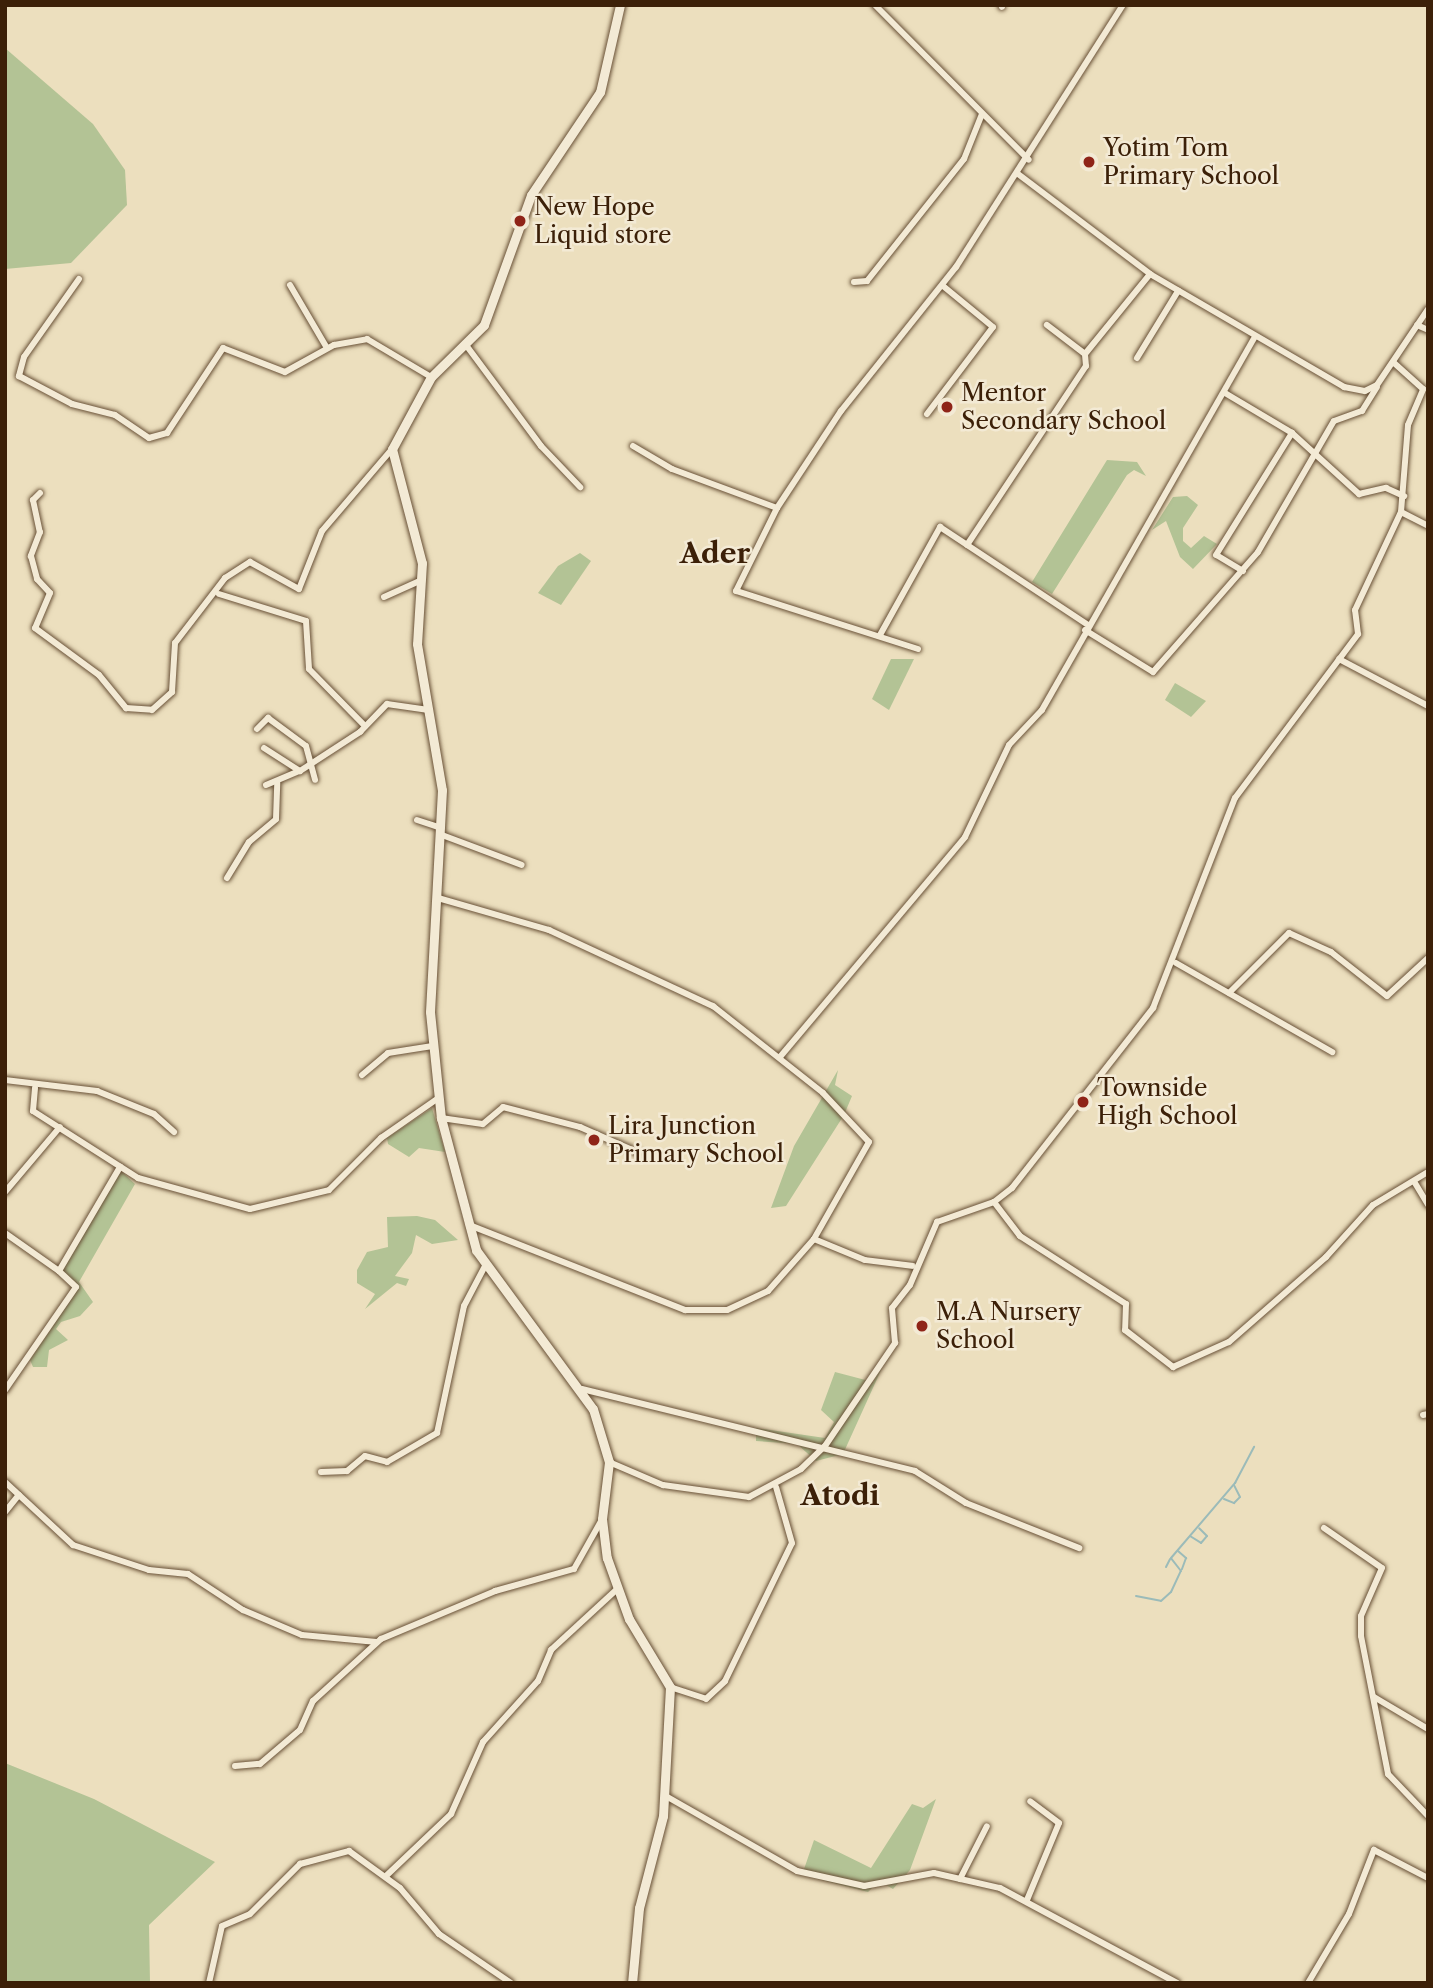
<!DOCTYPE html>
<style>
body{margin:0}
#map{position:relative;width:1433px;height:1988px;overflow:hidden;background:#ecdfbe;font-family:"Libre Caslon Text",serif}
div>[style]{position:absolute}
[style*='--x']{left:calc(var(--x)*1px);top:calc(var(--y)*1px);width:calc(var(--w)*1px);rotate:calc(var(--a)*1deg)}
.green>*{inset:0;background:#b3c395}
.stream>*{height:2px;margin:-1px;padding:0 1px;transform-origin:1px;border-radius:1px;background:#9bbbb9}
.roads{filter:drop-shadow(0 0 2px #685036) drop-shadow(0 0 2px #685036)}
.street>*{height:6px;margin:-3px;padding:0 3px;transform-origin:3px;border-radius:3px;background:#f3ead5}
.secondary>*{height:9px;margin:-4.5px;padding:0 4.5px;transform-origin:4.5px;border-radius:4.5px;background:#f3ead5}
.dots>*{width:19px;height:19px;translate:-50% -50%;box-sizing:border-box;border:4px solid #f3ead5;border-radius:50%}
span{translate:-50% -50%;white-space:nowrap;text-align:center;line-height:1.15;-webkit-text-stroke:5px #f3ead5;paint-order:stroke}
.poi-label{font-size:24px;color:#3c2008}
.left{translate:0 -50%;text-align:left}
.quarter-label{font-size:28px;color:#3c2008;font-weight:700}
.frame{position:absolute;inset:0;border:7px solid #3c2008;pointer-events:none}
</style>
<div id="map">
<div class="green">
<i style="clip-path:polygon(5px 48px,93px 124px,125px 170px,127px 205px,71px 263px,5px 269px)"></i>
<i style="clip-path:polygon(1107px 460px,1137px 462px,1146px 476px,1134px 470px,1127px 475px,1052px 594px,1032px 582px)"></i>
<i style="clip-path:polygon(1187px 496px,1198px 505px,1183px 528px,1183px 541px,1191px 548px,1204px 536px,1217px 544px,1193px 569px,1180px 557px,1166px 521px,1152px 530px,1173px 497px)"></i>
<i style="clip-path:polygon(580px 553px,591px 561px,561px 605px,538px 593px,558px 566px)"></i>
<i style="clip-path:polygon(891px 659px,914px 659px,889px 710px,872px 699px)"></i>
<i style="clip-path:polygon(1175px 683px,1206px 701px,1191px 717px,1165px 700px)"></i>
<i style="clip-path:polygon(838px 1070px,835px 1085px,852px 1096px,844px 1115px,786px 1206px,771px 1208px,794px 1146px)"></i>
<i style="clip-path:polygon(432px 1108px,445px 1152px,419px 1148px,409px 1157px,388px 1144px,387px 1138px)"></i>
<i style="clip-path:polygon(121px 1171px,135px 1184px,79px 1282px,93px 1302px,80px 1316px,61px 1322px,56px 1329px,68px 1340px,49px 1350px,47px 1367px,33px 1367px,30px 1360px,75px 1293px,60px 1271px)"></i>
<i style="clip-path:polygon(417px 1216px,435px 1220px,458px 1240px,432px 1244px,416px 1235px,412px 1253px,395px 1276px,409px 1279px,406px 1286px,397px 1283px,365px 1309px,375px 1294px,357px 1283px,357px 1270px,367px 1252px,388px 1247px,387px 1217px)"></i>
<i style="clip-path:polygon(882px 1368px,843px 1454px,816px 1461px,797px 1444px,756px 1441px,756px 1428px,825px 1438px,834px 1422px,821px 1410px,835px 1372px,873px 1382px)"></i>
<i style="clip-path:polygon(5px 1763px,94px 1799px,215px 1862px,149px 1925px,150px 1983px,5px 1983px)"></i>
<i style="clip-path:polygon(936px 1799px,910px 1870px,893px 1889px,879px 1881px,868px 1892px,802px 1875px,814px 1840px,871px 1868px,912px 1804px,923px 1808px)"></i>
</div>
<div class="stream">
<i style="--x:1224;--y:1499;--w:11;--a:22"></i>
<i style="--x:1234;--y:1503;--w:8;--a:-45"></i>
<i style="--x:1240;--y:1497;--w:13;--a:-117"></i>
<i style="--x:1190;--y:1536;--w:13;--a:32"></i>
<i style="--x:1201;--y:1543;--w:9;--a:-49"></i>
<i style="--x:1207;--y:1536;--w:11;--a:-135"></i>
<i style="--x:1178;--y:1551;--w:11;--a:41"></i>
<i style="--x:1186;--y:1558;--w:12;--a:110"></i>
<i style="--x:1166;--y:1567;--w:9;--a:-63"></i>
<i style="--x:1136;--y:1596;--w:25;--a:11"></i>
<i style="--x:1161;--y:1601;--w:13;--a:-42"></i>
<i style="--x:1171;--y:1592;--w:23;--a:-65"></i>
<i style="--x:1181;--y:1571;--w:16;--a:-128"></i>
<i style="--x:1171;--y:1558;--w:99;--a:-49.5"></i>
<i style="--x:1235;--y:1483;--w:41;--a:-62.2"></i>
</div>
<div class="roads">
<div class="street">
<i style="--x:875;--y:5;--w:218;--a:45.2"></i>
<i style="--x:1001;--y:5;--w:2;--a:63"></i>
<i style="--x:1018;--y:174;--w:166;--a:37.1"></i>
<i style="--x:1150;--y:274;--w:225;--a:30.2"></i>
<i style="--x:1344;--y:387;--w:21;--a:11"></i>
<i style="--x:1365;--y:391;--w:13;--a:-27"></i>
<i style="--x:1377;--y:385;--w:92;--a:-56.1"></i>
<i style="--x:79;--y:279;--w:95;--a:125.2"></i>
<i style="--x:24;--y:357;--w:20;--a:105"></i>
<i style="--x:19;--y:376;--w:60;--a:27.8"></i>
<i style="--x:72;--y:404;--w:44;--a:14.3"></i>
<i style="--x:115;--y:415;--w:41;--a:34.1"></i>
<i style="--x:149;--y:438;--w:19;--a:-16"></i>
<i style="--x:167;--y:433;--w:102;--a:-56.6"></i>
<i style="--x:223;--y:348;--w:66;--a:21.2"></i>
<i style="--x:285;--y:372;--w:56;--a:-28.9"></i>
<i style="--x:334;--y:345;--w:34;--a:-10"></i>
<i style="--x:367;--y:339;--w:74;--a:30.7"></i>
<i style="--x:854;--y:282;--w:13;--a:-4"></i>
<i style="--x:867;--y:281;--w:156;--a:-51.5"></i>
<i style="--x:964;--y:159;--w:48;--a:-68.2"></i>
<i style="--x:290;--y:285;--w:73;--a:59.6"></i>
<i style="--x:1417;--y:325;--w:12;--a:24"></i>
<i style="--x:466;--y:345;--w:126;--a:53.4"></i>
<i style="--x:541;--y:446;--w:57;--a:46.4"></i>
<i style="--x:1085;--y:354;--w:103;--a:-50.9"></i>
<i style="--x:1137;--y:358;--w:79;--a:-58.5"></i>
<i style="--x:1225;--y:393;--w:78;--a:30.8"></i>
<i style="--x:1292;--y:433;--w:91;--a:42.3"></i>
<i style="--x:1359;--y:494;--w:28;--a:-13"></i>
<i style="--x:1386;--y:488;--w:20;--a:24"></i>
<i style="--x:927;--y:414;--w:109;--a:-52.8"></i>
<i style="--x:993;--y:327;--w:65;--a:-140.6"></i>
<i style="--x:633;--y:446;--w:45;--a:30.5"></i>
<i style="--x:672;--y:469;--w:112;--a:20.4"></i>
<i style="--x:40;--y:493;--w:10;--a:135"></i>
<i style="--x:33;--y:500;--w:33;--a:78"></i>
<i style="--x:40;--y:532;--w:26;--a:111"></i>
<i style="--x:31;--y:556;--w:24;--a:75"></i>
<i style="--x:37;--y:579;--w:19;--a:47"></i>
<i style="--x:50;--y:593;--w:38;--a:113"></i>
<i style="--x:35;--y:628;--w:79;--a:36.3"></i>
<i style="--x:99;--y:675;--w:43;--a:50.7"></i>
<i style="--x:126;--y:708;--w:26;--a:4"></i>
<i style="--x:152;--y:710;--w:27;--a:-42"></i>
<i style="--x:172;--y:692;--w:49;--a:-86.5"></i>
<i style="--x:175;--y:643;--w:82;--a:-52.4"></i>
<i style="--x:225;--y:578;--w:30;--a:-33"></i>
<i style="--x:250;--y:562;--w:56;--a:28.9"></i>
<i style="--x:299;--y:589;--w:62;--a:-68.4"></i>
<i style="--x:322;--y:531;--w:108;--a:-49.5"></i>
<i style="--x:1401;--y:512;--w:30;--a:27"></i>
<i style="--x:967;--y:545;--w:215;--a:-56.4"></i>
<i style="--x:1086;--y:366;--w:12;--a:-95"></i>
<i style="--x:1085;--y:354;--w:48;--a:-142.7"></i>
<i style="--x:1243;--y:571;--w:31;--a:-149"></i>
<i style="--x:1216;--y:555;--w:144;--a:-58.1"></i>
<i style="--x:219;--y:594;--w:91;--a:17.2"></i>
<i style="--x:306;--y:621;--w:48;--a:86.4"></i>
<i style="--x:309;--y:669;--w:80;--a:45.5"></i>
<i style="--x:384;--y:597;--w:42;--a:-24.1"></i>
<i style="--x:1085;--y:630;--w:80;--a:31.7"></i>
<i style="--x:1153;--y:672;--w:159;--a:-48.8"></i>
<i style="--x:1258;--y:552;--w:151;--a:-59.9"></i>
<i style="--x:1334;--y:421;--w:30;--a:-20"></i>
<i style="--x:1362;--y:411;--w:28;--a:-58"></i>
<i style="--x:880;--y:635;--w:124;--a:-60.9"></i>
<i style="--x:940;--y:527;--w:178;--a:33.5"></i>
<i style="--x:918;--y:649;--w:191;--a:-162.3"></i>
<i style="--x:736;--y:591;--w:93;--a:-63.7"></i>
<i style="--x:777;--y:508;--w:116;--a:-56.6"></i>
<i style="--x:841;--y:411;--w:184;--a:-51.4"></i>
<i style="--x:956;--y:267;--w:311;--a:-57.5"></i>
<i style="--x:1339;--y:659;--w:101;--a:27.8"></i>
<i style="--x:257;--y:729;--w:16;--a:-45"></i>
<i style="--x:268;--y:718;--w:47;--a:36.4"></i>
<i style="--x:306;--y:746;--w:35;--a:75"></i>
<i style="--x:264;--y:748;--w:43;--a:32.6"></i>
<i style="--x:300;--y:771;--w:72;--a:-33"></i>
<i style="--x:360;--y:732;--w:39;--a:-46"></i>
<i style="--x:387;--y:704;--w:42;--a:8.1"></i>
<i style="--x:266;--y:785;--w:36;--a:-23"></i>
<i style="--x:417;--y:820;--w:26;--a:18"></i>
<i style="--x:442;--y:835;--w:85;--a:20.6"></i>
<i style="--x:227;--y:878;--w:42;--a:-58.6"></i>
<i style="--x:249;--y:842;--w:35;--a:-40"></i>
<i style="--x:276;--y:819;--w:36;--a:-88"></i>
<i style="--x:438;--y:898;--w:116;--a:16.1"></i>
<i style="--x:549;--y:930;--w:181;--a:24.9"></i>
<i style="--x:713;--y:1006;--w:140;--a:38.3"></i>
<i style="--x:823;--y:1093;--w:67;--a:46.8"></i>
<i style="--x:869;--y:1142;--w:112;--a:119.6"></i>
<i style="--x:814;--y:1239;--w:69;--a:131.5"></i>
<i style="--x:768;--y:1291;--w:45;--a:155.1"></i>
<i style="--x:727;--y:1310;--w:42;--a:180"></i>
<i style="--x:685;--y:1310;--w:232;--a:-158.5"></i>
<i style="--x:1176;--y:963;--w:180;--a:29.7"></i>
<i style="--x:1229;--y:993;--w:85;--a:-45"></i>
<i style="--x:1289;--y:933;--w:46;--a:24.3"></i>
<i style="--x:1331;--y:952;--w:71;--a:38.2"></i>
<i style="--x:1387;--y:996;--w:56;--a:-42.8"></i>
<i style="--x:780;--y:1057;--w:287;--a:-49.9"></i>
<i style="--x:965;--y:837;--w:102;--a:-64.4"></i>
<i style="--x:1009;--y:745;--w:48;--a:-46.7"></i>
<i style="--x:1042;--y:710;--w:430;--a:-60.3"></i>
<i style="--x:362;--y:1075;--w:34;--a:-40"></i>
<i style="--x:388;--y:1053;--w:45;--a:-9"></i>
<i style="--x:5;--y:1080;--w:93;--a:6.8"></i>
<i style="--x:97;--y:1091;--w:61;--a:22"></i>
<i style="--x:154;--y:1114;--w:27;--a:42"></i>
<i style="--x:35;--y:1088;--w:23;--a:95"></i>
<i style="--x:33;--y:1111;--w:125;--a:32.5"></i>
<i style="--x:138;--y:1178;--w:116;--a:15.5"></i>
<i style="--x:250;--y:1209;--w:81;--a:-13.5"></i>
<i style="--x:329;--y:1190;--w:74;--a:-45"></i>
<i style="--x:381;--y:1138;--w:68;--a:-34.9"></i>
<i style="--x:441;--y:1118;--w:42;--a:8.1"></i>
<i style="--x:483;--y:1124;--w:26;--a:-40"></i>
<i style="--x:503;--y:1107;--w:80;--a:14.6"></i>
<i style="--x:580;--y:1127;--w:64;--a:23.8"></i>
<i style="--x:1415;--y:1183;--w:26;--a:59"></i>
<i style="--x:5;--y:1192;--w:85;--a:-49.8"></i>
<i style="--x:994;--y:1202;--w:43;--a:52.6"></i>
<i style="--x:1020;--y:1236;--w:126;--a:32.7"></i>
<i style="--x:1126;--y:1304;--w:26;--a:92"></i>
<i style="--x:1125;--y:1330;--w:61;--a:37.6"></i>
<i style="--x:1173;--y:1367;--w:61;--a:-24.1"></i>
<i style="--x:1229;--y:1342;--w:129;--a:-41.2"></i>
<i style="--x:1326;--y:1257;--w:70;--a:-47.9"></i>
<i style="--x:1373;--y:1205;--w:64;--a:-31"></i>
<i style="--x:5;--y:1233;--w:66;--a:35.1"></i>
<i style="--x:814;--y:1239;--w:55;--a:22.4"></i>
<i style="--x:865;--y:1260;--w:48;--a:7.1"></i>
<i style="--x:582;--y:1389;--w:343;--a:13.8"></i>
<i style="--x:915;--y:1471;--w:60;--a:32.1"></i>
<i style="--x:966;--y:1503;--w:122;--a:21.7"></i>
<i style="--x:5;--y:1390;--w:125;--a:-55.4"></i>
<i style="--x:76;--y:1287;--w:23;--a:-137"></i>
<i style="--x:59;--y:1271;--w:121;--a:-59.6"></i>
<i style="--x:1423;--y:1415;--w:5;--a:-11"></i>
<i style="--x:609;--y:1462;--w:59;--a:23.1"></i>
<i style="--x:663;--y:1485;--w:87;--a:7.9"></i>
<i style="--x:749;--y:1497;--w:59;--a:-28.3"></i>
<i style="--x:801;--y:1469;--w:33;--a:-44"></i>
<i style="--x:825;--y:1446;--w:125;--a:-55.8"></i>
<i style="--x:895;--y:1343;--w:35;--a:-95"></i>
<i style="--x:892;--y:1308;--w:29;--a:-52"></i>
<i style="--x:910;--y:1285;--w:69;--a:-66.8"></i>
<i style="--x:937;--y:1222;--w:60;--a:-19.3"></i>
<i style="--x:994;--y:1202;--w:23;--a:-38"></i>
<i style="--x:1012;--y:1188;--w:229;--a:-51.9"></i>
<i style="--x:1153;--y:1008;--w:225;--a:-68.7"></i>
<i style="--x:1235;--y:798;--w:205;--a:-53.1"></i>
<i style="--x:1358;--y:634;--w:24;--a:-97"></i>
<i style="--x:1355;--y:610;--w:108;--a:-64.9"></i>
<i style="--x:1401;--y:512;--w:87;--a:-85.4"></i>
<i style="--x:1408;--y:425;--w:39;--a:-67"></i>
<i style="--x:1423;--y:389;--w:40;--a:-138"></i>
<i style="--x:321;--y:1472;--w:26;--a:-2"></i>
<i style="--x:347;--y:1471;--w:23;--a:-40"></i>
<i style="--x:365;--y:1456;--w:23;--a:15"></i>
<i style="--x:387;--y:1462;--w:58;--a:-30.1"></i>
<i style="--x:437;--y:1433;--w:130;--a:-78"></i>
<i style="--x:464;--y:1306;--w:45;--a:-62.3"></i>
<i style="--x:5;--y:1482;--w:93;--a:42.8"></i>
<i style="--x:73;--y:1545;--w:80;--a:18.2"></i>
<i style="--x:149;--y:1570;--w:39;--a:6"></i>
<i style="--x:188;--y:1574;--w:66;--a:33.2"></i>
<i style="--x:243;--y:1610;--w:64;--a:23"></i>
<i style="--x:302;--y:1635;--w:75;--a:5.3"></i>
<i style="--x:5;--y:1512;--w:22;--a:-51"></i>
<i style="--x:1324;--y:1528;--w:70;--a:34.6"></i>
<i style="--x:1382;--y:1568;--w:52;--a:113.6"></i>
<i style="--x:1361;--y:1616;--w:20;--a:90"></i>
<i style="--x:1361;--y:1636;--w:141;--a:78.9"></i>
<i style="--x:1388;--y:1774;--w:58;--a:46.4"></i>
<i style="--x:670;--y:1687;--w:38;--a:18"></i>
<i style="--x:706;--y:1699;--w:26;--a:-43"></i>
<i style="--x:725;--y:1681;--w:153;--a:-64.1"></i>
<i style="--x:792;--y:1543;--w:58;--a:-105.9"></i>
<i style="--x:1374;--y:1697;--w:63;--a:30.7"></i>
<i style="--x:235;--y:1766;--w:25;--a:-5"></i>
<i style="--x:260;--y:1764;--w:52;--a:-40.4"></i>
<i style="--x:300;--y:1730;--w:32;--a:-66"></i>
<i style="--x:313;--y:1701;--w:92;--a:-42.4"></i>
<i style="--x:381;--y:1639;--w:124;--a:-22.8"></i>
<i style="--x:495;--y:1591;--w:82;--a:-15.6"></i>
<i style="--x:574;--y:1569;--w:55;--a:-60.6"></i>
<i style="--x:664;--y:1795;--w:153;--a:29.7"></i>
<i style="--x:797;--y:1871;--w:69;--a:12.6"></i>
<i style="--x:864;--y:1886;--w:71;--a:-10.5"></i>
<i style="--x:934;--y:1873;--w:68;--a:12.8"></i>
<i style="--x:1000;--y:1888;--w:201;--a:28.2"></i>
<i style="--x:386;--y:1876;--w:90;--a:-43.6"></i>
<i style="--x:451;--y:1814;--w:79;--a:-66"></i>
<i style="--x:483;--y:1742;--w:82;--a:-48"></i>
<i style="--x:538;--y:1681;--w:34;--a:-67"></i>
<i style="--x:551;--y:1650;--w:90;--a:-42.7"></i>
<i style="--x:960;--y:1879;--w:59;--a:-63"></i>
<i style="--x:1027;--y:1900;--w:83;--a:-67.4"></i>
<i style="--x:1059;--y:1823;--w:36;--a:-143"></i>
<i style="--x:209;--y:1983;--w:58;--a:-77.2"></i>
<i style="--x:222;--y:1926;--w:30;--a:-23"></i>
<i style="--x:250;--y:1914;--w:71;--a:-45"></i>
<i style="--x:300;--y:1864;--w:51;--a:-14.9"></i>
<i style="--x:349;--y:1851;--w:63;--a:36"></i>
<i style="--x:400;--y:1888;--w:60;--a:49.7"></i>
<i style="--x:439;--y:1934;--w:87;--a:34.2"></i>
<i style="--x:1308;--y:1983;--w:80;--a:-59.3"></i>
<i style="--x:1349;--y:1914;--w:69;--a:-68.7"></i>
<i style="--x:1374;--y:1850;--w:61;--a:27.4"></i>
</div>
<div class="secondary">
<i style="--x:620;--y:5;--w:89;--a:102.9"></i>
<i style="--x:600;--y:92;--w:124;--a:123.8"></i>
<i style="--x:531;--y:195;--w:138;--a:109.9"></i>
<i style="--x:484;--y:325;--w:74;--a:135.5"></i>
<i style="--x:431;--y:377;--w:82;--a:118.4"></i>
<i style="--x:392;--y:449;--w:118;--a:75.3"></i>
<i style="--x:422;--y:563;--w:81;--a:93.5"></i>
<i style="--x:417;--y:644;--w:148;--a:80.3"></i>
<i style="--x:442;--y:790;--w:222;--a:93.1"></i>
<i style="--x:430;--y:1012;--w:107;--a:84.1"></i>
<i style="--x:441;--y:1118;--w:137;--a:75.1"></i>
<i style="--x:476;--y:1250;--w:197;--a:53.7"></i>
<i style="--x:593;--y:1409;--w:55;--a:73.2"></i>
<i style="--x:609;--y:1462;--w:57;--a:97"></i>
<i style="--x:602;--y:1519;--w:39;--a:83"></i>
<i style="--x:607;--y:1558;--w:65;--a:70.2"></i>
<i style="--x:629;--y:1619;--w:79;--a:58.9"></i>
<i style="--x:670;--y:1687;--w:129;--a:93.1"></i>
<i style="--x:663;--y:1816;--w:95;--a:104.6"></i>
<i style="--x:639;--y:1908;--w:75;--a:95.3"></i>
</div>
</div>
<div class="dots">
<i style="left:1089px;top:162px;background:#8f2418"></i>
<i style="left:520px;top:221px;background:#8f2418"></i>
<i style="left:947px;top:407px;background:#8f2418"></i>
<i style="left:1083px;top:1102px;background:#8f2418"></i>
<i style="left:594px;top:1140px;background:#8f2418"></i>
<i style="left:922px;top:1326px;background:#8f2418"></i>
</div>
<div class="poi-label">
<span class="left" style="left:1103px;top:162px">Yotim Tom<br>Primary School</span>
<span class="left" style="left:534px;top:221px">New Hope<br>Liquid store</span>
<span class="left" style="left:961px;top:407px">Mentor<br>Secondary School</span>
<span class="left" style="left:1097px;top:1102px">Townside<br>High School</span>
<span class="left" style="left:608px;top:1140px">Lira Junction<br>Primary School</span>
<span class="left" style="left:936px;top:1326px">M.A Nursery<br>School</span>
</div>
<div class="quarter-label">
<span style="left:715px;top:553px">Ader</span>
<span style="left:840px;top:1495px">Atodi</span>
</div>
<div class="frame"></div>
</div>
